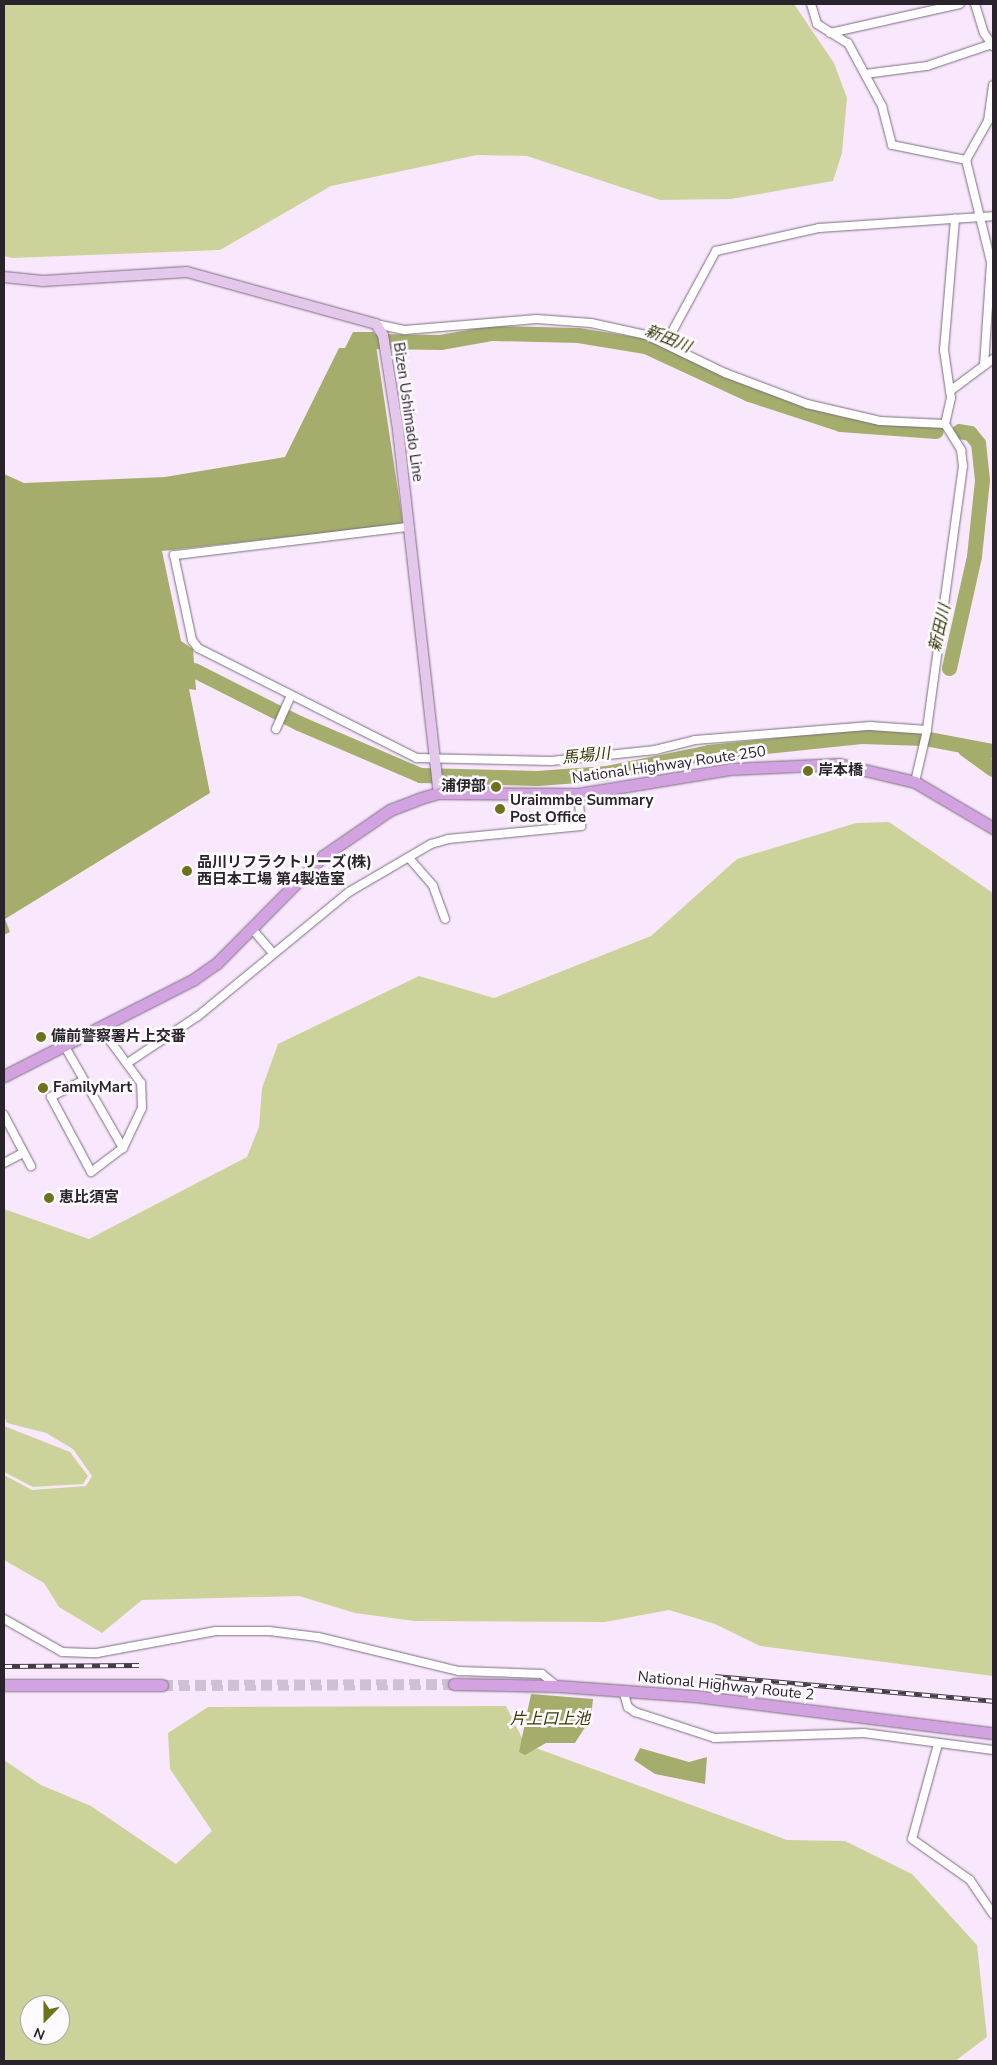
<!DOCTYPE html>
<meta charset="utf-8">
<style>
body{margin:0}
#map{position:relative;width:997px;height:2065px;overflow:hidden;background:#f9e8fd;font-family:"Nunito Sans","Noto Sans JP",sans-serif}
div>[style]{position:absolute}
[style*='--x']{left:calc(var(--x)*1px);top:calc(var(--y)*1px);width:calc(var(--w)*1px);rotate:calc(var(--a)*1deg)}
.green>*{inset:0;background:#ccd39a}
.water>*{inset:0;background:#a5ad6c}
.river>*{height:15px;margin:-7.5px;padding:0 7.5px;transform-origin:7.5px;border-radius:7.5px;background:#a5ad6c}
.highway-tunnel>*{height:11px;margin-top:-5.5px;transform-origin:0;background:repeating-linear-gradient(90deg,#cfc1d3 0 11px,transparent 0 16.5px)}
.roads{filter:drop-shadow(0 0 1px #7a6c7e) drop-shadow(0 0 1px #7a6c7e)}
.minor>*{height:8px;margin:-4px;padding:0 4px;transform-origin:4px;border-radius:4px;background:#fff}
.major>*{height:10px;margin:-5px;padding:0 5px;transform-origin:5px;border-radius:5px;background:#e4c8ec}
.highway>*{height:11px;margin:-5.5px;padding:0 5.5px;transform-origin:5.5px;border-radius:5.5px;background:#d2a3e0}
.rail>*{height:4.5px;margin-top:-2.25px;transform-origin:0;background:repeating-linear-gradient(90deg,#fefbff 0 8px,#443d47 0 16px);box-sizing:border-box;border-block:1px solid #443d47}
.dots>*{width:14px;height:14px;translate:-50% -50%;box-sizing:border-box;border:2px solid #fefbff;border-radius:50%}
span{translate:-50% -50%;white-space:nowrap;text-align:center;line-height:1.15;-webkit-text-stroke:5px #fefbff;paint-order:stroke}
.street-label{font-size:15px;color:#29232b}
.poi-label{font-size:15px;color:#29232b;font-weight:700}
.left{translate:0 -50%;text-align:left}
.right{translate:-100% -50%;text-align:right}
.water-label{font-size:16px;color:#343803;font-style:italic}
.frame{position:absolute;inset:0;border:5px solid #29232b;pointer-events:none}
.north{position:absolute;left:20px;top:1995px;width:50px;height:50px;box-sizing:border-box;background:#fefbff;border:1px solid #a9a5aa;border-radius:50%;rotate:202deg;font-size:14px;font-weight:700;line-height:20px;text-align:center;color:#29232b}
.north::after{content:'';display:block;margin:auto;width:18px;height:22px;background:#6c731b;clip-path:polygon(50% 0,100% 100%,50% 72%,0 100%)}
</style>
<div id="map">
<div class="green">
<i style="clip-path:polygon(4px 4px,794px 4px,834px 63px,847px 98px,842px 153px,833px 181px,731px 199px,660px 200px,527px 156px,477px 155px,331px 186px,220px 250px,12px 258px,4px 256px)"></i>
<i style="clip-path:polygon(889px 822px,993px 893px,993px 1676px,760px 1646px,715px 1624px,669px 1610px,605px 1622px,414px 1621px,355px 1613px,299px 1596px,142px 1600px,102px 1633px,59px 1607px,44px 1583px,4px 1560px,4px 1475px,32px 1490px,86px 1486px,92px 1476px,73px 1449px,46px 1433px,7px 1423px,4px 1416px,4px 1209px,89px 1239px,247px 1157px,259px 1127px,262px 1088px,278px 1044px,419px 976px,494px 998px,651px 936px,737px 859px,856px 823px)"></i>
<i style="clip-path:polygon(4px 1426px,70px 1452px,88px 1476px,83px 1484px,33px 1487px,4px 1472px)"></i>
<i style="clip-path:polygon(evenodd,506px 1706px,525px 1744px,787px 1840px,845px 1841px,912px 1874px,977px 1945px,987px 2037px,955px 2061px,4px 2061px,4px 1760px,41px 1785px,91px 1806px,176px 1864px,212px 1831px,170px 1769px,168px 1733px,208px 1707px,506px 1706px,30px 2005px,60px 2005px,60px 2035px,30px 2035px,30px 2005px)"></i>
</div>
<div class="water">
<i style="clip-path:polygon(353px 332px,374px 332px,403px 524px,162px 551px,181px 641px,193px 649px,196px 690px,189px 689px,210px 793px,5px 919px,10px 932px,4px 935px,4px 474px,24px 483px,165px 477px,285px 457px,339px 348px,345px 348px)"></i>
<i style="clip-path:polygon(531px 1694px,593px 1699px,591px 1718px,575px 1743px,546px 1743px,525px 1755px,519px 1752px)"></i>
<i style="clip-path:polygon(640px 1748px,689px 1762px,707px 1757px,705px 1784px,655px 1774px,634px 1760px)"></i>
</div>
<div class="river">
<i style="--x:376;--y:341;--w:64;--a:0.9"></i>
<i style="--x:440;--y:342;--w:53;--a:-9.8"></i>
<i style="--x:492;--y:333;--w:86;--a:1.3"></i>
<i style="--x:578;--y:335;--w:68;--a:9.3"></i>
<i style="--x:645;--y:346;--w:115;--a:24.8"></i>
<i style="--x:749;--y:394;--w:96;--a:18.2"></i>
<i style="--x:840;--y:424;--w:96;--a:4.2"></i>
<i style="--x:949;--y:668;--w:115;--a:-77.4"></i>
<i style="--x:974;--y:556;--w:76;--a:-84"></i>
<i style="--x:982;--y:480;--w:37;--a:-96"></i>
<i style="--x:978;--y:443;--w:13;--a:-129"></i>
<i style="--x:970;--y:433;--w:11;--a:-170"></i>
<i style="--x:194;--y:670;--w:118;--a:26.8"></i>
<i style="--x:299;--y:723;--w:132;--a:23.3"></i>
<i style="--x:420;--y:775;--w:117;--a:1.5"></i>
<i style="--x:537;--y:778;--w:69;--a:-4.1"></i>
<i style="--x:606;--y:773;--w:105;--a:-11.5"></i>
<i style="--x:709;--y:752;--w:153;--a:-6"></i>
<i style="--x:861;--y:736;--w:63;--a:1.8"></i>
<i style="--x:924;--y:738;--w:70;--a:10.7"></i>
<i style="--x:965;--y:749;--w:34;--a:36"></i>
</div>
<div class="highway-tunnel">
<i style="--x:162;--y:1685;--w:292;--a:-0.2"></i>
</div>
<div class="roads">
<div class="minor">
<i style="--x:811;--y:4;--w:21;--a:73"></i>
<i style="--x:817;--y:24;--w:36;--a:32"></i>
<i style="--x:848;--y:43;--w:72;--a:61.6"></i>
<i style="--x:882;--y:106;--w:40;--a:75.6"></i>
<i style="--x:892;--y:145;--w:76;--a:11.5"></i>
<i style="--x:975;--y:4;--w:30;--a:73"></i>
<i style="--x:984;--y:33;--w:16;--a:55"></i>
<i style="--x:830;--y:33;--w:133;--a:-12.6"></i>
<i style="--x:865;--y:74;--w:63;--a:-7.4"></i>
<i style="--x:927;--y:66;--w:69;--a:-18.7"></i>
<i style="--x:376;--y:324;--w:30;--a:12"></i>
<i style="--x:405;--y:330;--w:132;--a:-4.8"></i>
<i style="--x:537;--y:319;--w:54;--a:4.2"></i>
<i style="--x:591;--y:323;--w:56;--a:12.3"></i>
<i style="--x:646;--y:335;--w:88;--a:25.7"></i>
<i style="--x:725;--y:373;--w:88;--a:20.7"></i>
<i style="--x:807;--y:404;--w:75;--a:13.1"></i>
<i style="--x:880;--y:421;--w:65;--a:2.6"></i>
<i style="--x:945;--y:424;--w:31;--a:58"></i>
<i style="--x:961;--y:450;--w:16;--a:83"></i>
<i style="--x:963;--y:466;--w:266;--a:97.8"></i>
<i style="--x:927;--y:730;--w:53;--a:103"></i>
<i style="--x:666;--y:343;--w:105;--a:-61.5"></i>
<i style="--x:716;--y:251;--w:106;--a:-12.6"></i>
<i style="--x:819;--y:228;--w:174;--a:-3.9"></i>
<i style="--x:984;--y:365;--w:103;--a:-86.1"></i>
<i style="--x:991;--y:262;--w:105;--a:-103.8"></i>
<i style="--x:966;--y:160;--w:45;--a:-60.6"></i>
<i style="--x:988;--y:121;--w:36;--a:-82"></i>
<i style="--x:950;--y:391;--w:54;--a:-36.7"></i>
<i style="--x:945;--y:424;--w:27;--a:-77"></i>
<i style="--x:951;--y:398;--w:49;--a:-98.3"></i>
<i style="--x:944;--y:350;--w:132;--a:-85.2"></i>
<i style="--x:407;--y:527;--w:235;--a:173.1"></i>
<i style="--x:174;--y:555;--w:87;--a:78"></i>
<i style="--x:192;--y:640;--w:10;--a:53"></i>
<i style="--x:198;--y:648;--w:245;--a:26.7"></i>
<i style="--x:417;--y:758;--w:134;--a:1.3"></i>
<i style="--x:551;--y:761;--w:105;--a:-6"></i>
<i style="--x:655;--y:750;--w:41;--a:-14"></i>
<i style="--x:695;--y:740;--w:176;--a:-4.6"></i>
<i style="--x:870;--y:726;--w:57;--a:4"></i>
<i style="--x:276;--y:729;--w:37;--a:-66"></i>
<i style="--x:409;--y:858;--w:37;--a:49"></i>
<i style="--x:433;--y:886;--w:35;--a:70"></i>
<i style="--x:252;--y:929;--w:30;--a:49"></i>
<i style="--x:64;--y:1045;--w:119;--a:60.2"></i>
<i style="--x:129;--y:1062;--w:83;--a:-33.7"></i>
<i style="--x:198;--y:1016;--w:195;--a:-39.4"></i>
<i style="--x:349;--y:892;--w:95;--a:-30.3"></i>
<i style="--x:431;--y:844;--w:18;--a:-16"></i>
<i style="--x:448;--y:839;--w:134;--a:-5.6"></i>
<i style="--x:581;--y:826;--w:32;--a:-95"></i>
<i style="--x:82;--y:1081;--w:35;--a:153"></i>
<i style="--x:51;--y:1097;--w:85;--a:61.9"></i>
<i style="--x:91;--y:1172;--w:40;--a:-37"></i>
<i style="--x:123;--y:1148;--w:44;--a:-64.6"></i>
<i style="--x:142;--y:1108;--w:25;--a:-92"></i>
<i style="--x:141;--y:1083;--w:69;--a:-126.2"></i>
<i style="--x:4;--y:1115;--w:58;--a:62.1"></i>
<i style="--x:4;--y:1163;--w:21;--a:-28"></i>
<i style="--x:4;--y:1619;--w:67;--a:29.6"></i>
<i style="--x:62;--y:1652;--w:35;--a:2"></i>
<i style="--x:97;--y:1653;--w:121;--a:-10.5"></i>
<i style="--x:216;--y:1631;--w:53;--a:0"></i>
<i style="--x:269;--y:1631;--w:49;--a:7"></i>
<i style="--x:318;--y:1637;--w:145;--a:13.6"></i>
<i style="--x:459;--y:1671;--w:83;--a:2.1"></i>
<i style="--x:542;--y:1674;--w:19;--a:39"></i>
<i style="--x:623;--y:1690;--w:18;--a:74"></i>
<i style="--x:628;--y:1707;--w:9;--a:36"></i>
<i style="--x:635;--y:1712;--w:84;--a:18"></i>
<i style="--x:715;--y:1738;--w:149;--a:-1.9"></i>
<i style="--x:864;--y:1733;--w:130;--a:7.5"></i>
<i style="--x:938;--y:1744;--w:98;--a:105.3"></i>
<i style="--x:912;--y:1839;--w:71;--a:35.3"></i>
<i style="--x:970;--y:1880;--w:41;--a:55.9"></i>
</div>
<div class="major">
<i style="--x:4;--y:277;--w:39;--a:6"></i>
<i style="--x:43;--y:281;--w:144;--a:-3.6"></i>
<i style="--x:187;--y:272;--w:196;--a:15.4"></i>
<i style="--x:376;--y:324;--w:13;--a:58"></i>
<i style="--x:383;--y:335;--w:96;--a:81"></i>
<i style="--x:398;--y:430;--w:365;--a:83.6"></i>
</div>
<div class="highway">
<i style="--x:4;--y:1076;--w:213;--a:-27"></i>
<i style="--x:194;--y:979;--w:28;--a:-35"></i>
<i style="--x:217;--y:963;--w:151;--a:-45.3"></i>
<i style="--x:323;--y:856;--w:81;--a:-34.5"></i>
<i style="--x:390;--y:810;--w:33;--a:-21"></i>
<i style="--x:421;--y:798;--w:19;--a:-16"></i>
<i style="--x:439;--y:793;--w:139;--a:0.4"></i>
<i style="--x:578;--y:794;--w:154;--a:-9.3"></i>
<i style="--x:730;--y:769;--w:109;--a:-2.6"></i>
<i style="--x:839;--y:764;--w:78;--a:13.3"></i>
<i style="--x:915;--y:782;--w:91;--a:30.5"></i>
<i style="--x:454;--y:1684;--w:104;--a:1.1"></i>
<i style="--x:558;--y:1686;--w:136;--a:4.2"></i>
<i style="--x:694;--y:1696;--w:301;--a:7.1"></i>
<i style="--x:4;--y:1685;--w:158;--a:0"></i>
</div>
</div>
<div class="rail">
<i style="--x:4;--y:1666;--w:135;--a:-0.4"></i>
<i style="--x:715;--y:1676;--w:279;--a:5.1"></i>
</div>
<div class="dots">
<i style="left:808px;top:771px;background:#6c731b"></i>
<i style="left:496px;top:787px;background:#6c731b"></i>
<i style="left:500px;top:809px;background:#6c731b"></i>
<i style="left:187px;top:871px;background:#6c731b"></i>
<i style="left:41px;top:1037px;background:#6c731b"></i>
<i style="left:43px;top:1088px;background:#6c731b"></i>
<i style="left:49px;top:1198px;background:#6c731b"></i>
</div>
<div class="street-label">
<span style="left:408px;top:412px;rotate:82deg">Bizen Ushimado Line</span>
<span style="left:669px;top:765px;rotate:-8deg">National Highway Route 250</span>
<span style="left:726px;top:1686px;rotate:6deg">National Highway Route 2</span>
</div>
<div class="poi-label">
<span class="left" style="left:818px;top:771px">岸本橋</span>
<span class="right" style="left:486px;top:787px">浦伊部</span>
<span class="left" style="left:510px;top:809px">Uraimmbe Summary<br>Post Office</span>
<span class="left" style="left:197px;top:871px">品川リフラクトリーズ(株)<br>西日本工場 第4製造室</span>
<span class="left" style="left:51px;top:1037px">備前警察署片上交番</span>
<span class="left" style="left:53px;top:1088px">FamilyMart</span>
<span class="left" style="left:59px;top:1198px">恵比須宮</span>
</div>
<div class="water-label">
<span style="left:668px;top:339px;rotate:22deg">新田川</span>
<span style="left:940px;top:628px;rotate:-77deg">新田川</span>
<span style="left:586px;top:756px;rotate:-6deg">馬場川</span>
<span style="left:550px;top:1719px">片上口上池</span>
</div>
<div class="frame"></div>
<div class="north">N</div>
</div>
